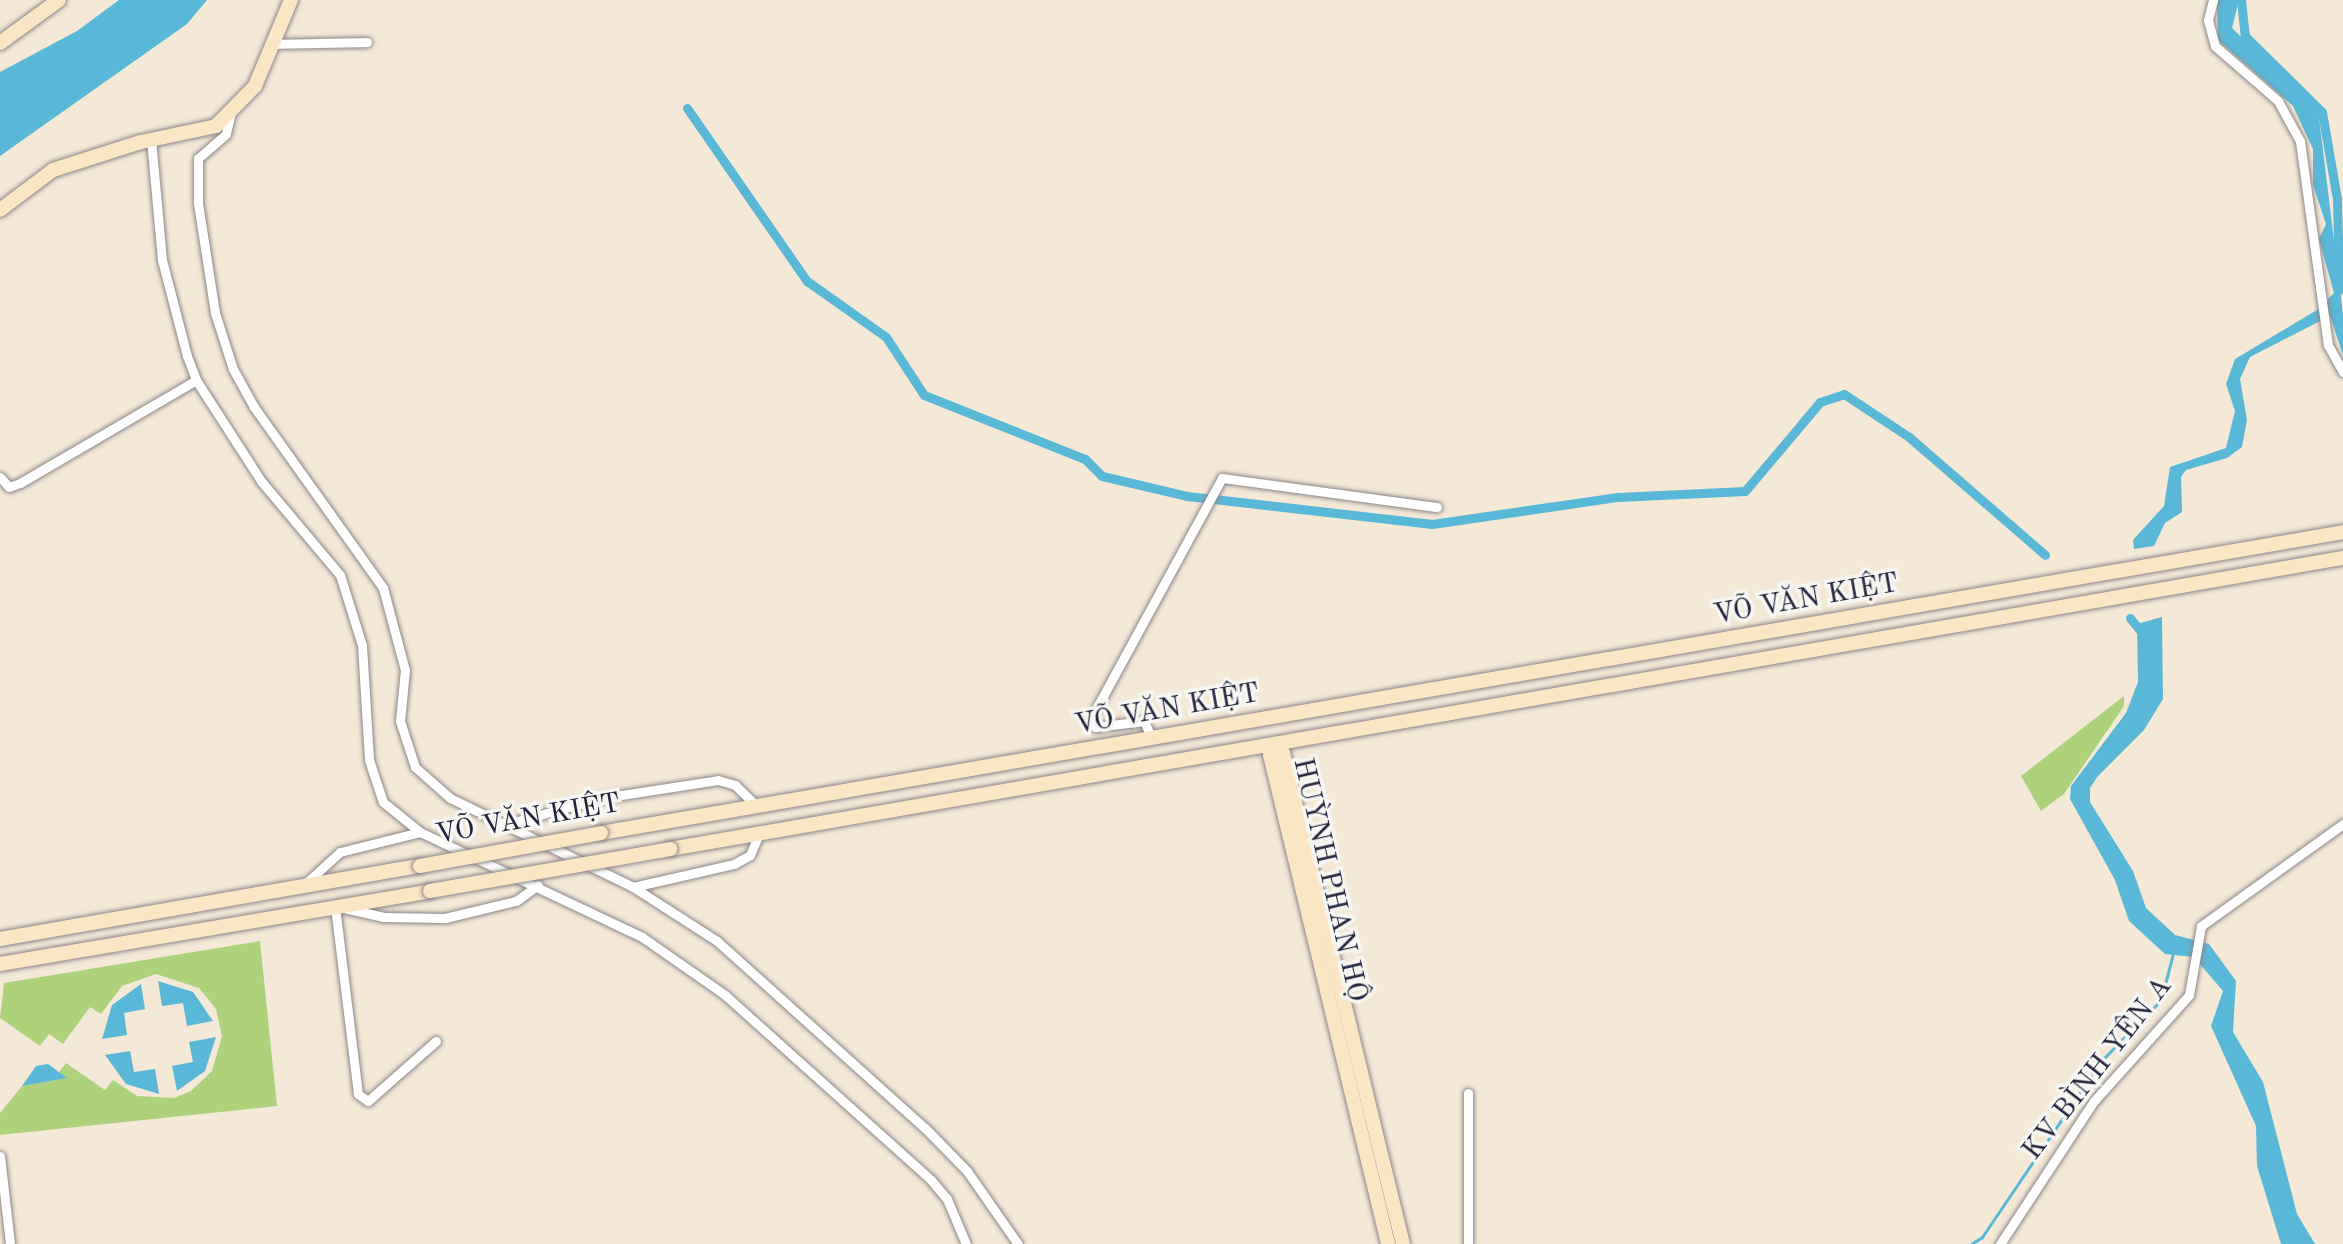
<!DOCTYPE html>
<meta charset="utf-8">
<style>
body{margin:0}
#map{position:relative;width:2343px;height:1244px;overflow:hidden;background:#f4e9d7;font-family:"Old Standard TT",serif}
div>[style]{position:absolute}
[style*='--x']{left:calc(var(--x)*1px);top:calc(var(--y)*1px);width:calc(var(--w)*1px);rotate:calc(var(--a)*1deg)}
.green>*{inset:0;background:#add27b}
.water>*{inset:0;background:#59b7d7}
.stream>*{height:3px;margin:-1.5px;padding:0 1.5px;transform-origin:1.5px;border-radius:1.5px;background:#59b7d7}
.canal>*{height:9px;margin:-4.5px;padding:0 4.5px;transform-origin:4.5px;border-radius:4.5px;background:#59b7d7}
.roads{filter:drop-shadow(0 0 2px #8b8689) drop-shadow(0 0 2px #8b8689)}
.street>*{height:9px;margin:-4.5px;padding:0 4.5px;transform-origin:4.5px;border-radius:4.5px;background:#fff}
.secondary>*{height:14px;margin:-7px;padding:0 7px;transform-origin:7px;border-radius:7px;background:#fbe6c4}
.bridges{filter:drop-shadow(0 0 2px #8b8689) drop-shadow(0 0 2px #8b8689)}
.secondary-bridge>*{height:14px;margin:-7px;padding:0 7px;transform-origin:7px;border-radius:7px;background:#fbe6c4}
span{translate:-50% -50%;white-space:nowrap;text-align:center;line-height:1.15;-webkit-text-stroke:7px #f6f6f2;paint-order:stroke}
.street-label{font-size:28px;color:#22223b}
</style>
<div id="map">
<div class="green">
<i style="clip-path:polygon(2124px 696px,2124px 706px,2064px 794px,2041px 811px,2021px 776px)"></i>
<i style="clip-path:polygon(260px 941px,277px 1106px,0 1135px,0 1113px,22px 1086px,66px 1078px,59px 1072px,66px 1063px,105px 1090px,113px 1080px,137px 1096px,174px 1098px,191px 1091px,212px 1071px,222px 1036px,216px 1009px,199px 988px,156px 974px,122px 986px,101px 1014px,90px 1007px,63px 1044px,49px 1034px,40px 1046px,0 1018px,4px 983px)"></i>
</div>
<div class="water">
<i style="clip-path:polygon(119px 0,207px 0,187px 24px,0 156px,0 72px,77px 31px)"></i>
<i style="clip-path:polygon(2217px 0,2239px 0,2232px 28px,2301px 95px,2317px 101px,2343px 314px,2343px 355px,2330px 316px,2250px 357px,2240px 379px,2247px 420px,2242px 447px,2227px 458px,2186px 470px,2181px 477px,2182px 512px,2165px 523px,2154px 546px,2134px 549px,2133px 540px,2164px 506px,2170px 467px,2226px 448px,2235px 411px,2226px 384px,2235px 359px,2317px 310px,2334px 293px,2319px 239px,2326px 224px,2313px 185px,2313px 149px,2293px 106px,2218px 40px)"></i>
<i style="clip-path:polygon(2162px 617px,2163px 699px,2144px 730px,2098px 776px,2090px 788px,2090px 802px,2133px 871px,2146px 908px,2175px 935px,2209px 944px,2236px 981px,2233px 1032px,2263px 1082px,2297px 1214px,2315px 1244px,2281px 1244px,2257px 1166px,2256px 1126px,2211px 1026px,2223px 991px,2194px 957px,2165px 954px,2129px 921px,2115px 880px,2070px 799px,2071px 786px,2126px 713px,2138px 682px,2137px 624px)"></i>
<i style="clip-path:polygon(158px 981px,193px 992px,213px 1021px,187px 1026px,183px 1003px,162px 1006px)"></i>
<i style="clip-path:polygon(141px 984px,145px 1009px,124px 1013px,127px 1035px,102px 1039px,112px 1005px)"></i>
<i style="clip-path:polygon(216px 1037px,205px 1071px,177px 1091px,172px 1066px,193px 1062px,189px 1042px)"></i>
<i style="clip-path:polygon(130px 1051px,134px 1072px,155px 1069px,159px 1094px,126px 1084px,105px 1055px)"></i>
<i style="clip-path:polygon(48px 1064px,67px 1078px,22px 1086px,36px 1066px)"></i>
</div>
<div class="stream">
<i style="--x:1971;--y:1244;--w:13;--a:-32"></i>
<i style="--x:1982;--y:1237;--w:214;--a:-55.9"></i>
<i style="--x:2102;--y:1060;--w:84;--a:-45.5"></i>
<i style="--x:2161;--y:1000;--w:49;--a:-75.7"></i>
</div>
<div class="canal">
<i style="--x:2241;--y:0;--w:36;--a:84"></i>
<i style="--x:2245;--y:36;--w:108;--a:44.6"></i>
<i style="--x:2322;--y:112;--w:88;--a:80.2"></i>
<i style="--x:2337;--y:199;--w:91;--a:88.7"></i>
<i style="--x:687;--y:108;--w:211;--a:55.3"></i>
<i style="--x:807;--y:281;--w:97;--a:35.3"></i>
<i style="--x:886;--y:337;--w:69;--a:56.8"></i>
<i style="--x:924;--y:395;--w:173;--a:21.7"></i>
<i style="--x:1085;--y:459;--w:24;--a:45"></i>
<i style="--x:1102;--y:476;--w:87;--a:13.2"></i>
<i style="--x:1187;--y:496;--w:247;--a:6.5"></i>
<i style="--x:1432;--y:524;--w:188;--a:-8.3"></i>
<i style="--x:1618;--y:497;--w:127;--a:-2.7"></i>
<i style="--x:1745;--y:491;--w:116;--a:-49.9"></i>
<i style="--x:1820;--y:402;--w:25;--a:-18"></i>
<i style="--x:1844;--y:394;--w:78;--a:33.5"></i>
<i style="--x:1909;--y:437;--w:180;--a:40.9"></i>
<i style="--x:2130;--y:618;--w:21;--a:51"></i>
</div>
<div class="roads">
<div class="street">
<i style="--x:2213;--y:0;--w:21;--a:104"></i>
<i style="--x:2208;--y:20;--w:27;--a:75"></i>
<i style="--x:2215;--y:46;--w:84;--a:41.1"></i>
<i style="--x:2278;--y:101;--w:46;--a:61.2"></i>
<i style="--x:2300;--y:141;--w:206;--a:82.2"></i>
<i style="--x:2328;--y:345;--w:31;--a:61"></i>
<i style="--x:272;--y:44;--w:95;--a:-1.2"></i>
<i style="--x:230;--y:116;--w:18;--a:103"></i>
<i style="--x:226;--y:134;--w:37;--a:139"></i>
<i style="--x:198;--y:158;--w:45;--a:90"></i>
<i style="--x:198;--y:203;--w:111;--a:81.2"></i>
<i style="--x:215;--y:313;--w:59;--a:72.2"></i>
<i style="--x:233;--y:369;--w:43;--a:61.1"></i>
<i style="--x:254;--y:407;--w:222;--a:54.5"></i>
<i style="--x:383;--y:588;--w:85;--a:75"></i>
<i style="--x:405;--y:670;--w:51;--a:95.6"></i>
<i style="--x:400;--y:721;--w:48;--a:71.9"></i>
<i style="--x:415;--y:767;--w:47;--a:41.5"></i>
<i style="--x:450;--y:798;--w:203;--a:25.9"></i>
<i style="--x:633;--y:887;--w:100;--a:32.7"></i>
<i style="--x:717;--y:941;--w:280;--a:42"></i>
<i style="--x:925;--y:1128;--w:60;--a:45.7"></i>
<i style="--x:967;--y:1171;--w:89;--a:55.1"></i>
<i style="--x:151;--y:139;--w:121;--a:84.8"></i>
<i style="--x:162;--y:260;--w:99;--a:75.4"></i>
<i style="--x:187;--y:356;--w:26;--a:69"></i>
<i style="--x:196;--y:380;--w:120;--a:57.2"></i>
<i style="--x:261;--y:481;--w:123;--a:50"></i>
<i style="--x:340;--y:575;--w:73;--a:72.6"></i>
<i style="--x:362;--y:645;--w:115;--a:86.5"></i>
<i style="--x:369;--y:760;--w:44;--a:71.6"></i>
<i style="--x:383;--y:802;--w:48;--a:39"></i>
<i style="--x:420;--y:832;--w:246;--a:25.3"></i>
<i style="--x:642;--y:937;--w:101;--a:34.9"></i>
<i style="--x:725;--y:995;--w:277;--a:41.9"></i>
<i style="--x:931;--y:1180;--w:25;--a:50"></i>
<i style="--x:947;--y:1199;--w:49;--a:67.1"></i>
<i style="--x:0;--y:477;--w:13;--a:48"></i>
<i style="--x:9;--y:487;--w:12;--a:-20"></i>
<i style="--x:20;--y:483;--w:204;--a:-30.3"></i>
<i style="--x:1152;--y:739;--w:20;--a:-114"></i>
<i style="--x:1144;--y:721;--w:49;--a:173"></i>
<i style="--x:1095;--y:727;--w:9;--a:-126"></i>
<i style="--x:1090;--y:720;--w:276;--a:-61.4"></i>
<i style="--x:1222;--y:478;--w:217;--a:7.7"></i>
<i style="--x:503;--y:825;--w:103;--a:-15.3"></i>
<i style="--x:602;--y:798;--w:117;--a:-8.8"></i>
<i style="--x:718;--y:780;--w:18;--a:16"></i>
<i style="--x:735;--y:785;--w:29;--a:44"></i>
<i style="--x:306;--y:883;--w:46;--a:-42.4"></i>
<i style="--x:340;--y:852;--w:82;--a:-14"></i>
<i style="--x:633;--y:887;--w:104;--a:-12.8"></i>
<i style="--x:734;--y:864;--w:18;--a:-29"></i>
<i style="--x:750;--y:855;--w:25;--a:-67"></i>
<i style="--x:436;--y:1041;--w:91;--a:138.6"></i>
<i style="--x:368;--y:1101;--w:12;--a:-145"></i>
<i style="--x:358;--y:1094;--w:189;--a:-97"></i>
<i style="--x:335;--y:906;--w:50;--a:12.7"></i>
<i style="--x:384;--y:917;--w:61;--a:0.9"></i>
<i style="--x:445;--y:918;--w:73;--a:-13.5"></i>
<i style="--x:516;--y:901;--w:27;--a:-36"></i>
<i style="--x:0;--y:1156;--w:89;--a:83.5"></i>
<i style="--x:1468;--y:1244;--w:151;--a:-90"></i>
<i style="--x:2000;--y:1244;--w:171;--a:-56.7"></i>
<i style="--x:2094;--y:1101;--w:142;--a:-48.1"></i>
<i style="--x:2189;--y:995;--w:70;--a:-80.1"></i>
<i style="--x:2201;--y:926;--w:175;--a:-35.7"></i>
</div>
<div class="secondary">
<i style="--x:0;--y:43;--w:73;--a:-36.1"></i>
<i style="--x:0;--y:210;--w:66;--a:-37"></i>
<i style="--x:53;--y:170;--w:92;--a:-17.7"></i>
<i style="--x:141;--y:142;--w:77;--a:-12"></i>
<i style="--x:216;--y:126;--w:56;--a:-45.7"></i>
<i style="--x:255;--y:86;--w:93;--a:-67.3"></i>
<i style="--x:1276;--y:748;--w:9;--a:36"></i>
<i style="--x:1283;--y:753;--w:505;--a:76.27"></i>
<i style="--x:1276;--y:748;--w:9;--a:131"></i>
<i style="--x:1270;--y:755;--w:503;--a:76.43"></i>
<i style="--x:601;--y:833;--w:1768;--a:-9.8"></i>
<i style="--x:670;--y:849;--w:1698;--a:-9.87"></i>
<i style="--x:0;--y:939;--w:426;--a:-9.9"></i>
<i style="--x:0;--y:964;--w:436;--a:-9.6"></i>
</div>
</div>
<div class="bridges">
<div class="secondary-bridge">
<i style="--x:420;--y:866;--w:184;--a:-10.3"></i>
<i style="--x:430;--y:891;--w:244;--a:-9.9"></i>
</div>
</div>
<div class="street-label">
<span style="left:1806px;top:600px;rotate:-10deg">VÕ VĂN KIỆT</span>
<span style="left:1167px;top:710px;rotate:-10deg">VÕ VĂN KIỆT</span>
<span style="left:528px;top:820px;rotate:-10deg">VÕ VĂN KIỆT</span>
<span style="left:1329px;top:880px;rotate:77deg">HUỲNH PHAN HỘ</span>
<span style="left:2098px;top:1069px;rotate:-52deg">KV BÌNH YÊN A</span>
</div>
</div>
